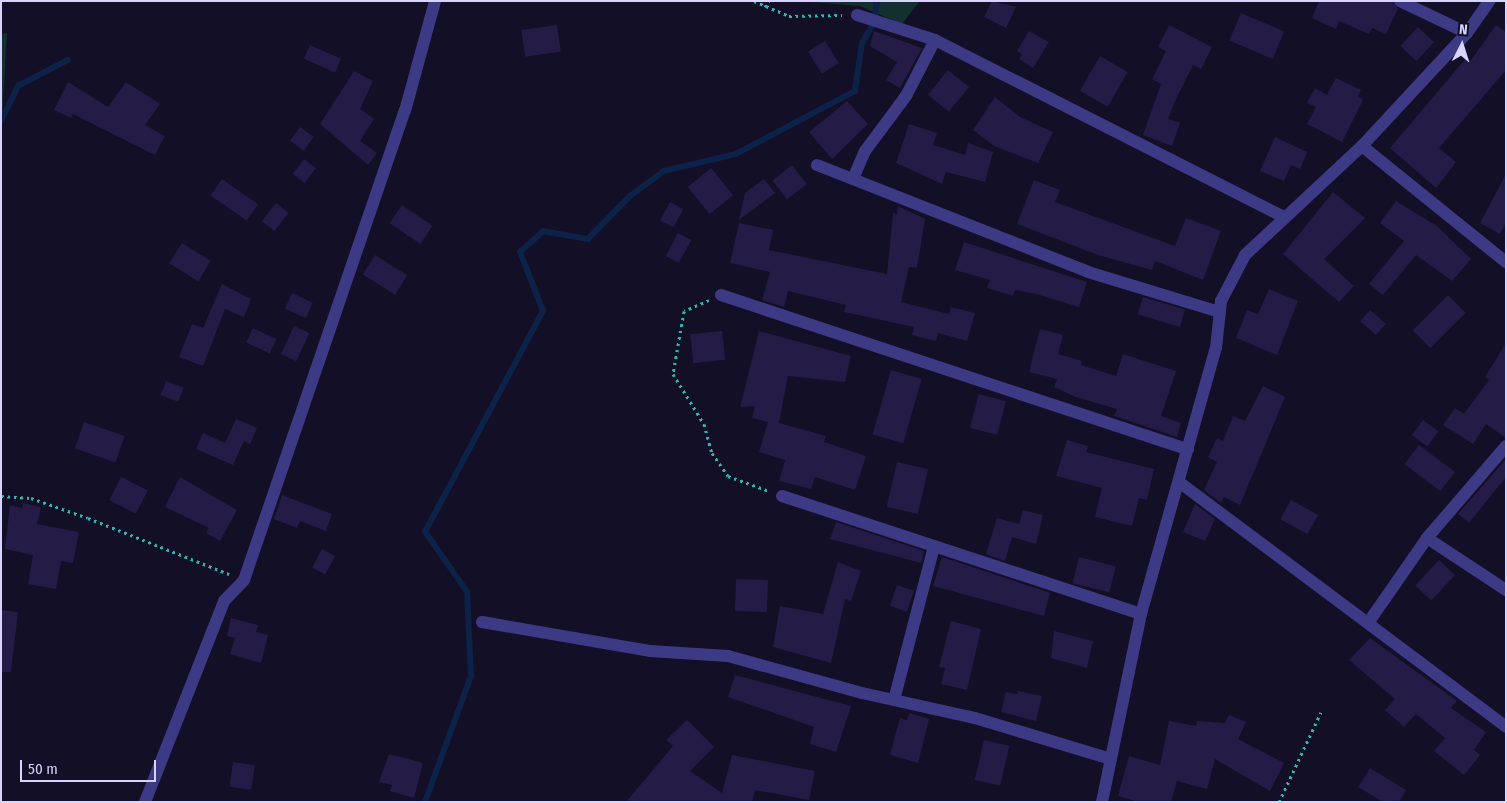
<!DOCTYPE html>
<style>
body{margin:0}
#map{position:relative;width:1507px;height:803px;overflow:hidden;background:#130f26;font-family:"Fira Sans Condensed",sans-serif}
div>[style]{position:absolute}
[style*='--x']{left:calc(var(--x)*1px);top:calc(var(--y)*1px);width:calc(var(--w)*1px);rotate:calc(var(--a)*1deg)}
.green>*{inset:0;background:#12302f}
.stream>*{height:5.5px;margin:-2.75px;padding:0 2.75px;transform-origin:2.75px;border-radius:2.75px;background:#0c2248}
.building>*{inset:0;background:#241b47;transform-origin:0 0}
.path>*{height:3px;margin-top:-1.5px;transform-origin:0;background:repeating-linear-gradient(90deg,#2fb8b0 0 2.5px,transparent 0 6.5px)}
.street>*{height:12px;margin:-6px;padding:0 6px;transform-origin:6px;border-radius:6px;background:#3d3a85}
span{translate:-50% -50%;white-space:nowrap;text-align:center;line-height:1.15;-webkit-text-stroke:5px #130f26;paint-order:stroke}
.frame{position:absolute;inset:0;border:2px solid #d9d4ff;pointer-events:none}
.north{position:absolute;left:1437px;top:20px;width:50px;height:50px;-webkit-text-stroke:4px #130f26;paint-order:stroke;rotate:5deg;font-size:14px;font-weight:700;line-height:20px;text-align:center;color:#d9d4ff}
.north::after{content:'';display:block;margin:auto;width:18px;height:22px;background:#d9d4ff;clip-path:polygon(50% 0,100% 100%,50% 72%,0 100%)}
.scale{position:absolute;left:20px;top:760px;width:136px;height:22px;box-sizing:border-box;border:2px solid #d9d4ff;border-top:0;padding-left:6px;font-size:15px;line-height:18px;white-space:nowrap;color:#d9d4ff;-webkit-text-stroke:4px #130f26;paint-order:stroke}
</style>
<div id="map">
<div class="green">
<i style="clip-path:polygon(799px 1px,920px 1px,902px 24px,860px 6px)"></i>
<i style="clip-path:polygon(7px 33px,1px 141px,1px 34px)"></i>
</div>
<div class="stream">
<i style="--x:1;--y:121;--w:39;--a:-64"></i>
<i style="--x:18;--y:86;--w:56;--a:-27.5"></i>
<i style="--x:425;--y:802;--w:134;--a:-69.9"></i>
<i style="--x:471;--y:676;--w:84;--a:-92.7"></i>
<i style="--x:467;--y:592;--w:73;--a:-125"></i>
<i style="--x:425;--y:532;--w:251;--a:-61.9"></i>
<i style="--x:543;--y:311;--w:63;--a:-111.3"></i>
<i style="--x:520;--y:252;--w:31;--a:-42"></i>
<i style="--x:543;--y:231;--w:46;--a:10.1"></i>
<i style="--x:588;--y:239;--w:59;--a:-45.7"></i>
<i style="--x:629;--y:197;--w:44;--a:-36.6"></i>
<i style="--x:664;--y:171;--w:74;--a:-13.3"></i>
<i style="--x:736;--y:154;--w:135;--a:-27.9"></i>
<i style="--x:855;--y:91;--w:49;--a:-81.7"></i>
<i style="--x:862;--y:43;--w:23;--a:-59"></i>
<i style="--x:874;--y:23;--w:22;--a:-82"></i>
</div>
<div class="building">
<i style="clip-path:polygon(992px 1px,1016px 7px,1006px 28px,984px 17px)"></i>
<i style="clip-path:polygon(1319px 1px,1392px 1px,1398px 9px,1386px 34px,1372px 28px,1369px 34px,1339px 21px,1336px 29px,1312px 18px)"></i>
<i style="left:1241px;top:13px;width:47px;height:30px;rotate:23deg"></i>
<i style="left:557px;top:25px;width:27px;height:36px;rotate:82deg"></i>
<i style="clip-path:polygon(1169px 25px,1212px 47px,1201px 69px,1193px 65px,1175px 101px,1168px 119px,1180px 123px,1172px 146px,1143px 135px,1161px 84px,1152px 79px,1166px 51px,1158px 47px)"></i>
<i style="clip-path:polygon(1496px 25px,1506px 32px,1506px 70px,1439px 148px,1456px 162px,1436px 188px,1390px 148px,1467px 57px,1471px 60px)"></i>
<i style="left:1418px;top:27px;width:22px;height:26px;rotate:43deg"></i>
<i style="clip-path:polygon(874px 31px,922px 48px,900px 88px,886px 80px,897px 62px,870px 46px)"></i>
<i style="clip-path:polygon(1029px 31px,1049px 42px,1033px 68px,1019px 59px,1022px 54px,1017px 51px)"></i>
<i style="left:825px;top:41px;width:26px;height:20px;rotate:58deg"></i>
<i style="left:310px;top:45px;width:34px;height:15px;rotate:24deg"></i>
<i style="left:1100px;top:56px;width:32px;height:40px;rotate:30deg"></i>
<i style="left:948px;top:70px;width:27px;height:32px;rotate:39deg"></i>
<i style="clip-path:polygon(354px 71px,373px 81px,360px 109px,374px 119px,360px 141px,377px 153px,368px 165px,320px 124px)"></i>
<i style="clip-path:polygon(1336px 78px,1361px 90px,1358px 96px,1363px 100px,1342px 142px,1307px 124px,1316px 107px,1307px 103px,1315px 88px,1327px 95px)"></i>
<i style="clip-path:polygon(68px 82px,108px 107px,126px 82px,160px 104px,145px 125px,165px 136px,155px 155px,73px 114px,71px 118px,54px 110px)"></i>
<i style="clip-path:polygon(995px 97px,1020px 117px,1053px 132px,1038px 163px,994px 146px,973px 130px)"></i>
<i style="clip-path:polygon(847px 101px,868px 124px,832px 159px,809px 132px)"></i>
<i style="clip-path:polygon(909px 124px,937px 133px,933px 145px,965px 155px,968px 143px,993px 152px,985px 182px,946px 172px,942px 184px,896px 163px)"></i>
<i style="left:300px;top:127px;width:17px;height:17px;rotate:36deg"></i>
<i style="clip-path:polygon(1275px 137px,1307px 152px,1300px 169px,1291px 165px,1284px 181px,1260px 171px)"></i>
<i style="left:304px;top:159px;width:15px;height:19px;rotate:37deg"></i>
<i style="left:792px;top:165px;width:24px;height:25px;rotate:52deg"></i>
<i style="left:711px;top:168px;width:35px;height:30px;rotate:51deg"></i>
<i style="clip-path:polygon(1506px 174px,1506px 223px,1500px 234px,1480px 223px)"></i>
<i style="left:222px;top:179px;width:44px;height:20px;rotate:35deg"></i>
<i style="clip-path:polygon(764px 179px,775px 193px,739px 220px,745px 193px)"></i>
<i style="clip-path:polygon(1034px 180px,1060px 190px,1055px 202px,1175px 246px,1186px 218px,1221px 231px,1203px 280px,1155px 261px,1152px 270px,1098px 255px,1017px 224px)"></i>
<i style="clip-path:polygon(1333px 192px,1365px 218px,1324px 259px,1354px 286px,1339px 302px,1283px 254px)"></i>
<i style="clip-path:polygon(1396px 201px,1437px 226px,1471px 259px,1452px 281px,1416px 255px,1383px 295px,1369px 284px,1404px 241px,1380px 223px)"></i>
<i style="left:670px;top:202px;width:15px;height:21px;rotate:28deg"></i>
<i style="left:276px;top:203px;width:16px;height:23px;rotate:38deg"></i>
<i style="left:402px;top:205px;width:37px;height:22px;rotate:34deg"></i>
<i style="clip-path:polygon(898px 206px,925px 219px,917px 268px,909px 267px,901px 302px,949px 314px,951px 307px,975px 313px,967px 341px,938px 333px,936px 341px,912px 335px,914px 327px,844px 312px,846px 305px,788px 291px,784px 307px,778px 305px,762px 300px,770px 272px,730px 263px,739px 223px,773px 230px,769px 250px,887px 274px,893px 213px,897px 214px)"></i>
<i style="left:678px;top:233px;width:15px;height:26px;rotate:28deg"></i>
<i style="clip-path:polygon(964px 242px,1087px 282px,1079px 307px,1036px 294px,1015px 290px,1013px 296px,987px 288px,990px 280px,955px 270px)"></i>
<i style="left:182px;top:243px;width:34px;height:24px;rotate:32deg"></i>
<i style="left:375px;top:255px;width:38px;height:23px;rotate:32deg"></i>
<i style="clip-path:polygon(222px 284px,251px 299px,244px 317px,225px 309px,203px 366px,179px 357px,192px 324px,203px 328px)"></i>
<i style="clip-path:polygon(1269px 289px,1298px 301px,1277px 355px,1236px 338px,1247px 310px,1258px 314px)"></i>
<i style="left:292px;top:293px;width:23px;height:17px;rotate:25deg"></i>
<i style="left:1448px;top:295px;width:25px;height:50px;rotate:45deg"></i>
<i style="left:1143px;top:297px;width:44px;height:18px;rotate:17deg"></i>
<i style="left:1370px;top:310px;width:21px;height:15px;rotate:41deg"></i>
<i style="left:294px;top:326px;width:17px;height:31px;rotate:25deg"></i>
<i style="left:253px;top:328px;width:26px;height:16px;rotate:25deg"></i>
<i style="clip-path:polygon(1040px 329px,1063px 335px,1058px 354px,1082px 361px,1081px 365px,1116px 376px,1123px 354px,1176px 371px,1161px 416px,1181px 423px,1177px 437px,1114px 416px,1117px 409px,1076px 397px,1054px 387px,1057px 379px,1029px 372px)"></i>
<i style="left:722px;top:331px;width:29px;height:32px;rotate:84deg"></i>
<i style="clip-path:polygon(759px 331px,851px 356px,845px 382px,788px 376px,779px 423px,826px 436px,824px 442px,866px 456px,855px 490px,815px 477px,811px 489px,779px 481px,785px 460px,759px 452px,768px 422px,752px 418px,755px 406px,740px 407px)"></i>
<i style="clip-path:polygon(1506px 343px,1506px 438px,1486px 424px,1473px 444px,1443px 425px,1455px 408px,1464px 414px,1489px 380px,1485px 377px)"></i>
<i style="left:891px;top:370px;width:32px;height:67px;rotate:16deg"></i>
<i style="left:166px;top:381px;width:19px;height:15px;rotate:21deg"></i>
<i style="clip-path:polygon(1263px 386px,1285px 397px,1240px 505px,1224px 497px,1221px 503px,1204px 490px,1217px 462px,1208px 457px,1217px 438px,1223px 441px,1233px 416px,1245px 421px)"></i>
<i style="left:979px;top:394px;width:28px;height:35px;rotate:15deg"></i>
<i style="clip-path:polygon(236px 419px,257px 428px,250px 444px,244px 441px,233px 465px,196px 449px,203px 433px,225px 443px)"></i>
<i style="left:1423px;top:420px;width:19px;height:19px;rotate:36deg"></i>
<i style="left:84px;top:422px;width:43px;height:28px;rotate:19deg"></i>
<i style="clip-path:polygon(1067px 440px,1088px 446px,1086px 452px,1154px 469px,1147px 500px,1139px 498px,1132px 526px,1095px 517px,1102px 488px,1056px 476px)"></i>
<i style="left:1419px;top:445px;width:45px;height:24px;rotate:37deg"></i>
<i style="clip-path:polygon(1506px 459px,1506px 477px,1469px 523px,1458px 514px)"></i>
<i style="left:897px;top:462px;width:32px;height:46px;rotate:13deg"></i>
<i style="left:121px;top:477px;width:30px;height:26px;rotate:27deg"></i>
<i style="clip-path:polygon(180px 477px,237px 510px,220px 541px,206px 533px,209px 528px,165px 507px)"></i>
<i style="clip-path:polygon(282px 495px,332px 514px,326px 531px,300px 521px,297px 528px,274px 519px)"></i>
<i style="left:1291px;top:500px;width:31px;height:22px;rotate:29deg"></i>
<i style="clip-path:polygon(23px 503px,41px 507px,37px 524px,79px 532px,73px 563px,61px 561px,56px 589px,28px 584px,33px 555px,5px 549px,10px 505px,22px 508px)"></i>
<i style="clip-path:polygon(1195px 504px,1215px 519px,1205px 541px,1183px 532px)"></i>
<i style="clip-path:polygon(1023px 510px,1043px 515px,1036px 544px,1012px 537px,1005px 561px,986px 554px,997px 518px,1019px 524px)"></i>
<i style="clip-path:polygon(836px 522px,924px 551px,921px 563px,830px 539px)"></i>
<i style="left:322px;top:549px;width:15px;height:21px;rotate:28deg"></i>
<i style="clip-path:polygon(942px 557px,1050px 593px,1044px 616px,933px 586px)"></i>
<i style="left:1079px;top:557px;width:38px;height:27px;rotate:14deg"></i>
<i style="left:1439px;top:560px;width:22px;height:35px;rotate:43deg"></i>
<i style="clip-path:polygon(838px 562px,861px 571px,851px 601px,845px 599px,831px 663px,773px 647px,780px 606px,823px 614px)"></i>
<i style="left:736px;top:579px;width:32px;height:32px;rotate:2deg"></i>
<i style="left:897px;top:585px;width:18px;height:22px;rotate:19deg"></i>
<i style="clip-path:polygon(1px 610px,18px 612px,11px 672px,1px 672px)"></i>
<i style="clip-path:polygon(231px 618px,258px 625px,256px 632px,268px 635px,261px 663px,230px 654px,235px 638px,227px 636px)"></i>
<i style="clip-path:polygon(951px 621px,981px 629px,967px 690px,941px 684px,945px 668px,939px 667px)"></i>
<i style="clip-path:polygon(1054px 631px,1093px 641px,1087px 668px,1051px 658px)"></i>
<i style="clip-path:polygon(1370px 638px,1457px 701px,1451px 708px,1486px 732px,1474px 750px,1480px 755px,1464px 775px,1434px 751px,1445px 738px,1416px 714px,1404px 727px,1385px 710px,1395px 699px,1349px 660px)"></i>
<i style="clip-path:polygon(735px 675px,851px 706px,836px 752px,810px 744px,814px 727px,728px 697px)"></i>
<i style="clip-path:polygon(1018px 691px,1042px 696px,1036px 721px,1001px 712px,1006px 692px,1017px 694px)"></i>
<i style="clip-path:polygon(909px 713px,929px 719px,918px 763px,890px 755px,900px 718px,907px 720px)"></i>
<i style="clip-path:polygon(1229px 715px,1246px 722px,1238px 739px,1284px 763px,1270px 791px,1215px 759px,1207px 789px,1177px 781px,1171px 802px,1138px 802px,1118px 796px,1129px 756px,1160px 765px,1169px 721px,1196px 726px,1197px 721px,1225px 723px)"></i>
<i style="clip-path:polygon(687px 720px,714px 747px,690px 771px,722px 793px,732px 755px,815px 771px,809px 800px,755px 790px,752px 802px,626px 802px,673px 746px,666px 740px)"></i>
<i style="left:984px;top:740px;width:26px;height:41px;rotate:13deg"></i>
<i style="clip-path:polygon(389px 754px,423px 763px,414px 798px,390px 791px,392px 785px,379px 782px)"></i>
<i style="left:233px;top:762px;width:22px;height:25px;rotate:8deg"></i>
<i style="clip-path:polygon(1370px 768px,1406px 790px,1399px 802px,1383px 802px,1358px 787px)"></i>
</div>
<div class="path">
<i style="--x:754;--y:1;--w:38;--a:23"></i>
<i style="--x:789;--y:16;--w:53;--a:-1.1"></i>
<i style="--x:765;--y:7;--w:7;--a:-56"></i>
<i style="--x:709;--y:300;--w:27;--a:156"></i>
<i style="--x:684;--y:311;--w:64;--a:99.9"></i>
<i style="--x:673;--y:374;--w:59;--a:58.2"></i>
<i style="--x:704;--y:424;--w:30;--a:75"></i>
<i style="--x:712;--y:453;--w:28;--a:55"></i>
<i style="--x:728;--y:476;--w:44;--a:20.1"></i>
<i style="--x:1;--y:496;--w:30;--a:4"></i>
<i style="--x:31;--y:498;--w:60;--a:19.3"></i>
<i style="--x:88;--y:518;--w:152;--a:21.7"></i>
<i style="--x:1279;--y:802;--w:99;--a:-65"></i>
</div>
<div class="street">
<i style="--x:1400;--y:1;--w:74;--a:25.5"></i>
<i style="--x:857;--y:15;--w:82;--a:17.8"></i>
<i style="--x:935;--y:40;--w:391;--a:26.9"></i>
<i style="--x:1362;--y:146;--w:185;--a:38.9"></i>
<i style="--x:817;--y:165;--w:291;--a:21.5"></i>
<i style="--x:1088;--y:272;--w:138;--a:16.9"></i>
<i style="--x:853;--y:179;--w:30;--a:-67"></i>
<i style="--x:865;--y:151;--w:69;--a:-53.3"></i>
<i style="--x:906;--y:96;--w:63;--a:-62.6"></i>
<i style="--x:721;--y:295;--w:492;--a:18.3"></i>
<i style="--x:1179;--y:482;--w:409;--a:36.8"></i>
<i style="--x:782;--y:496;--w:378;--a:18.2"></i>
<i style="--x:1427;--y:538;--w:95;--a:33.4"></i>
<i style="--x:482;--y:622;--w:170;--a:9.8"></i>
<i style="--x:650;--y:651;--w:78;--a:3.7"></i>
<i style="--x:728;--y:656;--w:139;--a:15.4"></i>
<i style="--x:862;--y:693;--w:116;--a:12.5"></i>
<i style="--x:975;--y:718;--w:142;--a:16.8"></i>
<i style="--x:1368;--y:623;--w:103;--a:-55.2"></i>
<i style="--x:1427;--y:538;--w:121;--a:-49.3"></i>
<i style="--x:894;--y:700;--w:159;--a:-75.4"></i>
<i style="--x:145;--y:802;--w:216;--a:-68.5"></i>
<i style="--x:224;--y:601;--w:29;--a:-46"></i>
<i style="--x:244;--y:580;--w:496;--a:-71.1"></i>
<i style="--x:405;--y:111;--w:114;--a:-74.7"></i>
<i style="--x:1102;--y:802;--w:192;--a:-78.3"></i>
<i style="--x:1141;--y:614;--w:276;--a:-74.3"></i>
<i style="--x:1216;--y:348;--w:47;--a:-83.9"></i>
<i style="--x:1221;--y:301;--w:52;--a:-62.4"></i>
<i style="--x:1245;--y:255;--w:160;--a:-43"></i>
<i style="--x:1362;--y:146;--w:154;--a:-47.1"></i>
<i style="--x:1467;--y:33;--w:39;--a:-55"></i>
</div>
<div class="frame"></div>
<div class="north">N</div>
<div class="scale">50 m</div>
</div>
